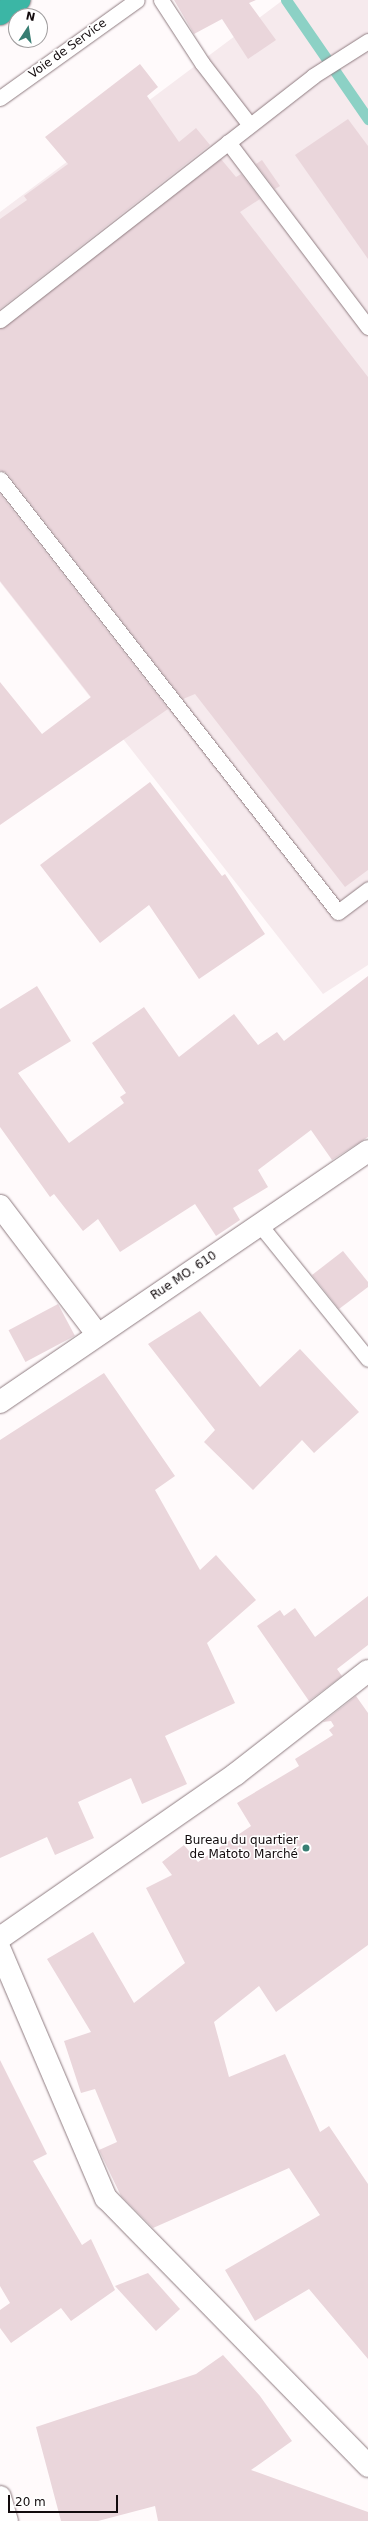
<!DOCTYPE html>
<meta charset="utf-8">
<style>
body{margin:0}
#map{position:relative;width:368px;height:2521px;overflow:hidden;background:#fffafb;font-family:"DejaVu Sans",sans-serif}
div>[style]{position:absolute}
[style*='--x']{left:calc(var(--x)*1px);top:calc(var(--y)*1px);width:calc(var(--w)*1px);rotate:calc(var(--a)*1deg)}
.built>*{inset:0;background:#f6eaed}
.stream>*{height:11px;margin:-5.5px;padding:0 5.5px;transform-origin:5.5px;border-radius:5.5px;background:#8cd1c5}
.building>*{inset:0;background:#ead6db;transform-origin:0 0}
.roads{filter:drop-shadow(0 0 1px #8f7c81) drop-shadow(0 0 1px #8f7c81)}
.lane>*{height:15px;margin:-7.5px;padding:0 7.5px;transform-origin:7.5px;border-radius:7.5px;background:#fff}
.street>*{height:22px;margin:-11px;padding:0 11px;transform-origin:11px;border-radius:11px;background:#fff}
.highway>*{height:22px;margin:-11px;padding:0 11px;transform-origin:11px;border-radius:11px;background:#3bb6a5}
.dots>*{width:11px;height:11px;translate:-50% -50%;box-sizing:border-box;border:2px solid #fff;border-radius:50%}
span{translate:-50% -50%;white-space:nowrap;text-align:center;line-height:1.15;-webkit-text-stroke:3px #fff;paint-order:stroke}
.street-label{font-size:12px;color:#120b0d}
.poi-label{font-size:12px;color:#120b0d}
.right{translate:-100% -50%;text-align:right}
.north{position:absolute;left:8px;top:8px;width:40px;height:40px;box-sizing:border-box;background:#fff;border:1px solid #a09d9e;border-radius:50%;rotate:12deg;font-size:11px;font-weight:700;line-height:16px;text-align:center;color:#120b0d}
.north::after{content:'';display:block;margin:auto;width:14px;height:18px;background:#387e73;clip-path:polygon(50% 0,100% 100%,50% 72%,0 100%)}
.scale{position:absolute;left:8px;top:2495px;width:110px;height:18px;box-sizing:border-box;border:2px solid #120b0d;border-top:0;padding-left:5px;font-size:12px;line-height:14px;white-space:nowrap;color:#120b0d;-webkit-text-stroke:3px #fff;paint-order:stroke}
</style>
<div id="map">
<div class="built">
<i style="clip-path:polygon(283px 0,368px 0,368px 965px,323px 994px,0 582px,0 212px)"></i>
</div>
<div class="stream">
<i style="--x:286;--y:0;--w:145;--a:55.4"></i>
</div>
<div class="building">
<i style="clip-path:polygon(174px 0,256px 0,249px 3px,276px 40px,248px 59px,222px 19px,194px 34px)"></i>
<i style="clip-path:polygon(140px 64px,158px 87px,147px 96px,179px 142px,196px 128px,210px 145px,0 309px,0 219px,27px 200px,24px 196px,68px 164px,45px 137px)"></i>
<i style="clip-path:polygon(348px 119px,368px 146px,368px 259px,295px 155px)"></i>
<i style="clip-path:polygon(221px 159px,236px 177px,241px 174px,260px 199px,240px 212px,368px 377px,368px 870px,345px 887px,195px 694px,183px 699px,7px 473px,0 470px,0 329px)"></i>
<i style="clip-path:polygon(262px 160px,280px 186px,275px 189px,256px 164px)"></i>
<i style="clip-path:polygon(0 494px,168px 709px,0 825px,0 682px,42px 734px,91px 697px,0 581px)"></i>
<i style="clip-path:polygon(150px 782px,222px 876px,225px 874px,265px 934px,199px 979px,149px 905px,100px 943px,40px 865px)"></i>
<i style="clip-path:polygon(368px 976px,368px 1137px,332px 1160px,311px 1130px,258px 1170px,268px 1187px,233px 1208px,240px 1220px,216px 1236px,195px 1204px,120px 1252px,98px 1219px,83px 1231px,54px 1194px,50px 1197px,0 1127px,0 1009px,37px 986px,71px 1041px,18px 1073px,69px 1143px,124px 1103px,120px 1097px,126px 1093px,92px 1043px,144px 1007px,179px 1057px,234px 1014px,258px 1045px,277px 1032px,284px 1041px)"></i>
<i style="clip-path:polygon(343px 1251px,368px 1282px,368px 1287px,339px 1309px,312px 1275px)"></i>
<i style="left:58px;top:1304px;width:36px;height:56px;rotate:62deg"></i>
<i style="clip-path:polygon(200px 1311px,260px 1387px,300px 1349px,359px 1412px,314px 1453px,302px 1440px,253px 1490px,204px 1442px,215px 1430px,148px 1344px)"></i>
<i style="clip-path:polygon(104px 1373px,175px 1476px,155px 1490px,200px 1570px,216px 1555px,256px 1600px,207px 1643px,235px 1703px,165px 1736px,187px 1784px,142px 1804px,131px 1778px,78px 1802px,94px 1838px,55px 1855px,47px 1837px,0 1858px,0 1440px)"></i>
<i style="clip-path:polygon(368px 1596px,368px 1645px,337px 1669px,342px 1676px,309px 1701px,257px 1626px,280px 1610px,284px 1616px,295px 1608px,315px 1637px)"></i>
<i style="clip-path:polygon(356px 1696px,368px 1713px,368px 1945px,276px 2012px,259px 1986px,214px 2022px,229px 2077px,285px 2054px,320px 2132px,329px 2126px,368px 2184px,368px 2359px,309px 2289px,255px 2321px,225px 2270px,320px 2215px,289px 2168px,153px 2228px,121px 2196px,99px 2150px,117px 2142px,95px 2089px,81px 2093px,64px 2041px,91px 2032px,47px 1959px,93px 1932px,134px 2003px,185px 1963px,146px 1888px,172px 1875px,162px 1862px,184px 1845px,198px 1862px,251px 1826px,237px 1803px,299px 1766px,295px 1759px,333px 1735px,329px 1730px,334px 1726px,331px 1721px,323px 1722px)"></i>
<i style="clip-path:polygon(0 2060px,47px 2154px,33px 2161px,82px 2245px,91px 2239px,115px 2290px,71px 2321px,61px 2308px,11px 2343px,0 2328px,0 2310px,10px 2303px,0 2286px)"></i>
<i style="clip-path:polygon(148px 2273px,180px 2309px,156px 2331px,115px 2286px)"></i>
<i style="clip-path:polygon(223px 2355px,260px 2396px,292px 2441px,251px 2470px,368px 2512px,368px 2521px,158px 2521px,155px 2506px,98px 2521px,61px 2521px,36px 2427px,196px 2374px)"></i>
</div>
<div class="roads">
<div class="lane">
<i style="--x:161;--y:0;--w:75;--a:56.9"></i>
<i style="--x:202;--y:63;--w:78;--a:52.3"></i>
<i style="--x:0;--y:98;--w:168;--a:-35.6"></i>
<i style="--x:228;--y:142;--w:232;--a:52.9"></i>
<i style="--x:0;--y:320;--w:397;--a:-37.9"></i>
<i style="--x:313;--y:76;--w:65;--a:-32.5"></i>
<i style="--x:0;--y:479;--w:549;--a:52.02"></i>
<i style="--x:338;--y:912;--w:38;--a:-37"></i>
<i style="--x:260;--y:1225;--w:172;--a:51.1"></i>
</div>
<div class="street">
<i style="--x:0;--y:1206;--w:161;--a:52.8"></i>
<i style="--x:0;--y:1402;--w:445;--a:-34.3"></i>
<i style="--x:0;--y:1938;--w:287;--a:-34.8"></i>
<i style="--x:236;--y:1774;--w:167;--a:-38"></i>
<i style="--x:0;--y:1950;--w:270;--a:66.9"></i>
<i style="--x:106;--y:2198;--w:375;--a:45.6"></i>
<i style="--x:0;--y:2497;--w:25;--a:74"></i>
</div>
<div class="highway">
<i style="--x:0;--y:14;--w:24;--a:-36"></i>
</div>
</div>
<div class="dots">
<i style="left:306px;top:1848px;background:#387e73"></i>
</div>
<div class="street-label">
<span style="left:68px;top:49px;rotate:-36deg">Voie de Service</span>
<span style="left:184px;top:1276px;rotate:-34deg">Rue MO. 610</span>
</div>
<div class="poi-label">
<span class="right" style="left:298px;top:1848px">Bureau du quartier<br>de Matoto Marché</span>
</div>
<div class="north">N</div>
<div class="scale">20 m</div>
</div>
